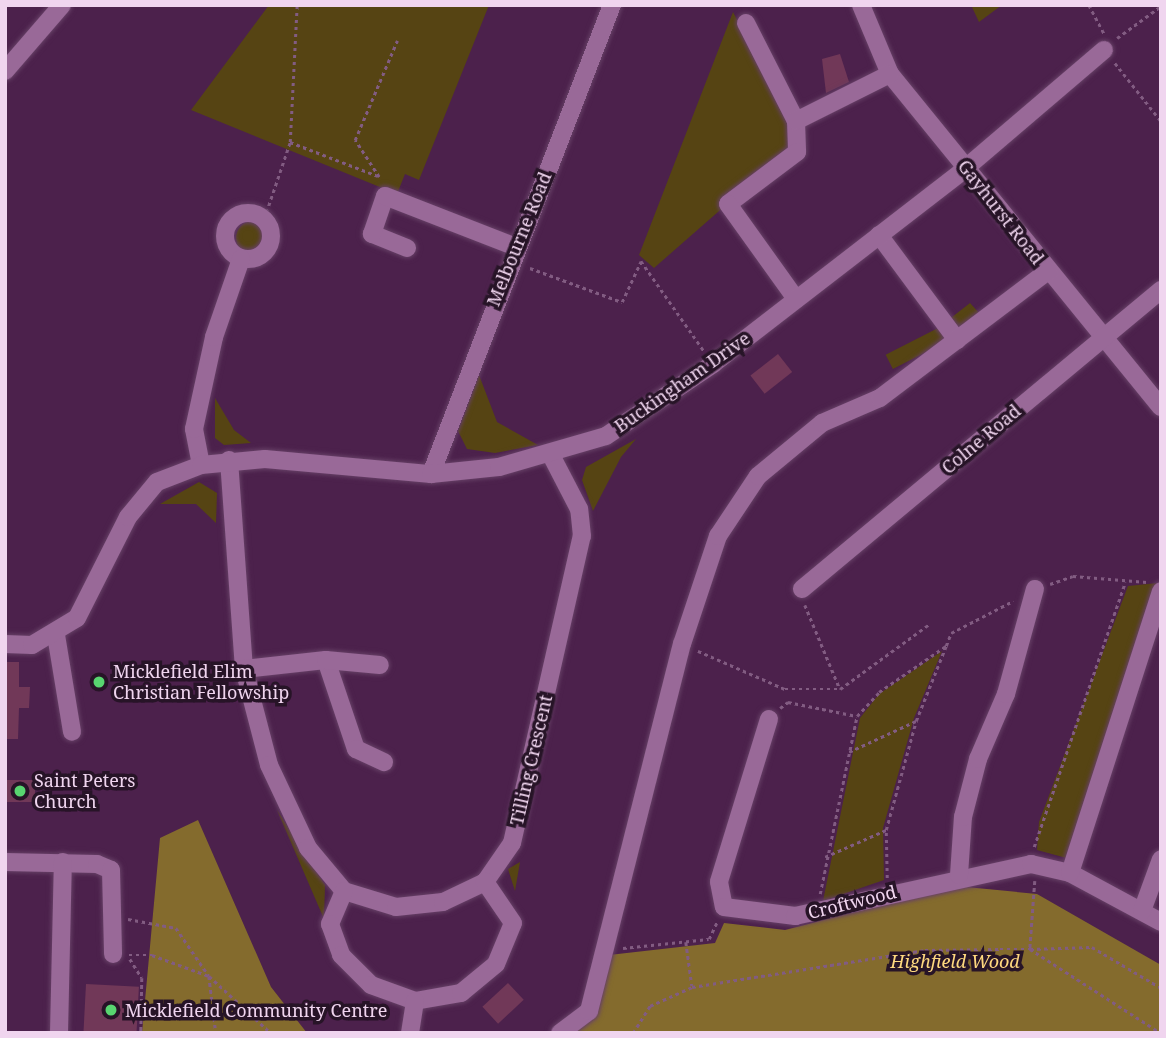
<!DOCTYPE html>
<style>
body{margin:0}
#map{position:relative;width:1166px;height:1038px;overflow:hidden;background:#4c214c;font-family:"Noto Serif",serif}
div>[style]{position:absolute}
[style*='--x']{left:calc(var(--x)*1px);top:calc(var(--y)*1px);width:calc(var(--w)*1px);rotate:calc(var(--a)*1deg)}
.green>*{inset:0;background:#564413;transform-origin:0 0}
.round{border-radius:50%}
.forest>*{inset:0;background:#846b2d}
.building>*{inset:0;background:#713858;transform-origin:0 0}
.path>*{height:2.5px;margin-top:-1.25px;transform-origin:0;background:repeating-linear-gradient(90deg,#825c82 0 3.5px,transparent 0 7px)}
.roads{filter:drop-shadow(0 0 2px #664066) drop-shadow(0 0 2px #664066)}
.minor>*{height:18px;margin:-9px;padding:0 9px;transform-origin:9px;border-radius:9px;background:#996998}
.minor>.ring{margin:-9px;padding:0;box-sizing:content-box;background:none;border:18px solid #996998;border-radius:50%}
.dots>*{width:19px;height:19px;translate:-50% -50%;box-sizing:border-box;border:4px solid #271427;border-radius:50%}
span{translate:-50% -50%;white-space:nowrap;text-align:center;line-height:1.15;-webkit-text-stroke:7px #271427;paint-order:stroke}
.street-label{font-size:18px;color:#f0d5ef}
.poi-label{font-size:18px;color:#f0d5ef}
.left{translate:0 -50%;text-align:left}
.park-label{font-size:18px;color:#fed87f;font-style:italic}
.frame{position:absolute;inset:0;border:7px solid #f0d5ef;pointer-events:none}
</style>
<div id="map">
<div class="green">
<i style="clip-path:polygon(269px 5px,489px 5px,419px 180px,405px 174px,397px 194px,191px 110px)"></i>
<i style="clip-path:polygon(971px 5px,1002px 5px,979px 22px)"></i>
<i style="clip-path:polygon(733px 12px,788px 119px,791px 148px,654px 268px,639px 255px)"></i>
<i class="round" style="left:236px;top:221px;width:34px;height:34px"></i>
<i style="clip-path:polygon(970px 303px,981px 315px,957px 332px,947px 321px)"></i>
<i style="left:940px;top:327px;width:16px;height:61px;rotate:63deg"></i>
<i style="clip-path:polygon(479px 375px,497px 422px,538px 445px,495px 453px,467px 449px,458px 431px)"></i>
<i style="clip-path:polygon(215px 398px,234px 430px,251px 443px,224px 445px,215px 438px)"></i>
<i style="clip-path:polygon(636px 439px,621px 457px,593px 511px,582px 480px,586px 467px)"></i>
<i style="clip-path:polygon(199px 482px,217px 493px,216px 523px,196px 504px,160px 504px)"></i>
<i style="clip-path:polygon(1158px 583px,1070px 859px,1037px 850px,1039px 822px,1128px 586px)"></i>
<i style="clip-path:polygon(942px 651px,914px 718px,883px 828px,884px 880px,823px 901px,860px 718px,879px 694px)"></i>
<i style="clip-path:polygon(277px 810px,325px 885px,324px 919px)"></i>
<i style="clip-path:polygon(520px 862px,515px 891px,508px 869px)"></i>
</div>
<div class="forest">
<i style="clip-path:polygon(198px 820px,271px 987px,307px 1033px,142px 1033px,160px 838px)"></i>
<i style="clip-path:polygon(956px 886px,1037px 894px,1161px 965px,1161px 1033px,568px 1033px,609px 955px,715px 943px,724px 923px,785px 930px)"></i>
</div>
<div class="building">
<i style="clip-path:polygon(840px 54px,849px 82px,826px 93px,822px 59px)"></i>
<i style="left:778px;top:354px;width:23px;height:35px;rotate:52deg"></i>
<i style="clip-path:polygon(5px 662px,19px 662px,19px 687px,30px 687px,29px 708px,19px 708px,18px 739px,5px 739px)"></i>
<i style="left:5px;top:780px;width:30px;height:22px"></i>
<i style="left:508px;top:983px;width:23px;height:35px;rotate:47deg"></i>
<i style="left:86px;top:984px;width:53px;height:49px;rotate:3deg"></i>
</div>
<div class="path">
<i style="--x:1089;--y:5;--w:32;--a:62"></i>
<i style="--x:1117;--y:38;--w:54;--a:-36"></i>
<i style="--x:1115;--y:63;--w:74;--a:51.6"></i>
<i style="--x:290;--y:142;--w:94;--a:21.1"></i>
<i style="--x:379;--y:177;--w:44;--a:-123"></i>
<i style="--x:355;--y:140;--w:108;--a:-67"></i>
<i style="--x:264;--y:219;--w:81;--a:-71.3"></i>
<i style="--x:290;--y:142;--w:137;--a:-87.1"></i>
<i style="--x:530;--y:268;--w:98;--a:20.3"></i>
<i style="--x:622;--y:302;--w:45;--a:-65.1"></i>
<i style="--x:641;--y:261;--w:110;--a:55"></i>
<i style="--x:1050;--y:584;--w:24;--a:-19"></i>
<i style="--x:1073;--y:576;--w:74;--a:4.6"></i>
<i style="--x:805;--y:605;--w:91;--a:67.4"></i>
<i style="--x:840;--y:689;--w:109;--a:-36"></i>
<i style="--x:698;--y:651;--w:95;--a:23.6"></i>
<i style="--x:785;--y:689;--w:55;--a:0"></i>
<i style="--x:780;--y:708;--w:10;--a:-37"></i>
<i style="--x:788;--y:702;--w:70;--a:11.5"></i>
<i style="--x:857;--y:716;--w:33;--a:-47"></i>
<i style="--x:879;--y:692;--w:81;--a:-34.5"></i>
<i style="--x:946;--y:646;--w:14;--a:-69"></i>
<i style="--x:951;--y:633;--w:70;--a:-27.3"></i>
<i style="--x:849;--y:752;--w:74;--a:-24.8"></i>
<i style="--x:1034;--y:847;--w:280;--a:-71"></i>
<i style="--x:825;--y:857;--w:67;--a:-23.9"></i>
<i style="--x:887;--y:878;--w:48;--a:-91.2"></i>
<i style="--x:886;--y:830;--w:113;--a:-74.6"></i>
<i style="--x:916;--y:721;--w:81;--a:-68.2"></i>
<i style="--x:1035;--y:881;--w:68;--a:94.2"></i>
<i style="--x:1030;--y:949;--w:62;--a:-1.8"></i>
<i style="--x:1092;--y:947;--w:80;--a:30.7"></i>
<i style="--x:820;--y:894;--w:182;--a:-78.3"></i>
<i style="--x:128;--y:919;--w:49;--a:10.6"></i>
<i style="--x:176;--y:928;--w:58;--a:55.5"></i>
<i style="--x:209;--y:976;--w:57;--a:83"></i>
<i style="--x:686;--y:942;--w:44;--a:82.2"></i>
<i style="--x:623;--y:948;--w:86;--a:-6"></i>
<i style="--x:709;--y:939;--w:19;--a:-65"></i>
<i style="--x:129;--y:955;--w:23;--a:0"></i>
<i style="--x:152;--y:955;--w:61;--a:20.2"></i>
<i style="--x:209;--y:976;--w:84;--a:42.6"></i>
<i style="--x:130;--y:959;--w:22;--a:58"></i>
<i style="--x:142;--y:978;--w:55;--a:91"></i>
<i style="--x:633;--y:1033;--w:32;--a:-58"></i>
<i style="--x:650;--y:1006;--w:46;--a:-24.3"></i>
<i style="--x:692;--y:987;--w:236;--a:-9"></i>
<i style="--x:925;--y:950;--w:75;--a:-0.8"></i>
<i style="--x:1000;--y:949;--w:30;--a:0"></i>
<i style="--x:1030;--y:949;--w:156;--a:32.7"></i>
</div>
<div class="roads">
<div class="minor">
<i style="--x:861;--y:5;--w:75;--a:67.2"></i>
<i style="--x:890;--y:74;--w:429;--a:50.9"></i>
<i style="--x:746;--y:23;--w:110;--a:63"></i>
<i style="--x:796;--y:121;--w:31;--a:88"></i>
<i style="--x:797;--y:152;--w:86;--a:143"></i>
<i style="--x:728;--y:204;--w:117;--a:54.4"></i>
<i style="--x:5;--y:71;--w:87;--a:-49.2"></i>
<i style="--x:796;--y:121;--w:105;--a:-26.6"></i>
<i class="ring" style="left:225px;top:213px;width:28px;height:28px"></i>
<i style="--x:879;--y:235;--w:131;--a:53.4"></i>
<i style="--x:407;--y:248;--w:38;--a:-158"></i>
<i style="--x:372;--y:234;--w:40;--a:-71.1"></i>
<i style="--x:385;--y:196;--w:141;--a:21.3"></i>
<i style="--x:229;--y:460;--w:210;--a:85.9"></i>
<i style="--x:244;--y:669;--w:99;--a:75.4"></i>
<i style="--x:269;--y:765;--w:92;--a:64.8"></i>
<i style="--x:308;--y:848;--w:56;--a:50.1"></i>
<i style="--x:344;--y:891;--w:54;--a:17.1"></i>
<i style="--x:396;--y:907;--w:47;--a:-6.1"></i>
<i style="--x:443;--y:902;--w:47;--a:-25.5"></i>
<i style="--x:485;--y:882;--w:47;--a:-55.3"></i>
<i style="--x:512;--y:843;--w:315;--a:-77.2"></i>
<i style="--x:582;--y:536;--w:27;--a:-96"></i>
<i style="--x:579;--y:509;--w:61;--a:-117.4"></i>
<i style="--x:201;--y:465;--w:37;--a:-101"></i>
<i style="--x:194;--y:429;--w:94;--a:-77.7"></i>
<i style="--x:214;--y:337;--w:83;--a:-70.9"></i>
<i style="--x:431;--y:474;--w:503;--a:-68.9"></i>
<i style="--x:802;--y:589;--w:467;--a:-39.8"></i>
<i style="--x:56;--y:635;--w:98;--a:80.6"></i>
<i style="--x:5;--y:644;--w:27;--a:2"></i>
<i style="--x:32;--y:645;--w:52;--a:-31"></i>
<i style="--x:77;--y:618;--w:113;--a:-63.2"></i>
<i style="--x:128;--y:517;--w:45;--a:-50.4"></i>
<i style="--x:157;--y:482;--w:47;--a:-21.1"></i>
<i style="--x:201;--y:465;--w:64;--a:-5.4"></i>
<i style="--x:265;--y:459;--w:167;--a:5.2"></i>
<i style="--x:431;--y:474;--w:68;--a:-5.9"></i>
<i style="--x:499;--y:467;--w:111;--a:-16.2"></i>
<i style="--x:606;--y:436;--w:129;--a:-33.9"></i>
<i style="--x:713;--y:364;--w:314;--a:-37.7"></i>
<i style="--x:961;--y:172;--w:188;--a:-40.5"></i>
<i style="--x:326;--y:660;--w:94;--a:71.4"></i>
<i style="--x:356;--y:749;--w:31;--a:25"></i>
<i style="--x:244;--y:669;--w:82;--a:-6.3"></i>
<i style="--x:326;--y:660;--w:54;--a:5.3"></i>
<i style="--x:769;--y:719;--w:170;--a:107.1"></i>
<i style="--x:719;--y:882;--w:25;--a:79"></i>
<i style="--x:724;--y:907;--w:72;--a:7.2"></i>
<i style="--x:795;--y:916;--w:242;--a:-12.4"></i>
<i style="--x:1031;--y:864;--w:40;--a:13"></i>
<i style="--x:1070;--y:873;--w:103;--a:28.3"></i>
<i style="--x:5;--y:862;--w:92;--a:1.2"></i>
<i style="--x:97;--y:864;--w:15;--a:23"></i>
<i style="--x:111;--y:870;--w:84;--a:88.6"></i>
<i style="--x:1070;--y:873;--w:296;--a:-72.1"></i>
<i style="--x:959;--y:875;--w:58;--a:-86.1"></i>
<i style="--x:963;--y:817;--w:60;--a:-75.5"></i>
<i style="--x:978;--y:759;--w:71;--a:-66.7"></i>
<i style="--x:1006;--y:694;--w:109;--a:-74.6"></i>
<i style="--x:344;--y:891;--w:36;--a:113"></i>
<i style="--x:330;--y:924;--w:33;--a:70"></i>
<i style="--x:341;--y:955;--w:42;--a:45"></i>
<i style="--x:371;--y:985;--w:47;--a:20"></i>
<i style="--x:415;--y:1001;--w:47;--a:-9.9"></i>
<i style="--x:461;--y:993;--w:45;--a:-39.6"></i>
<i style="--x:496;--y:964;--w:44;--a:-67.5"></i>
<i style="--x:513;--y:923;--w:50;--a:-124.3"></i>
<i style="--x:1142;--y:911;--w:55;--a:-69.9"></i>
<i style="--x:59;--y:1033;--w:171;--a:-88.7"></i>
<i style="--x:410;--y:1033;--w:32;--a:-81"></i>
<i style="--x:560;--y:1033;--w:36;--a:-37"></i>
<i style="--x:589;--y:1011;--w:379;--a:-75.8"></i>
<i style="--x:682;--y:644;--w:114;--a:-71.6"></i>
<i style="--x:718;--y:536;--w:72;--a:-56.3"></i>
<i style="--x:758;--y:476;--w:83;--a:-39.6"></i>
<i style="--x:822;--y:423;--w:63;--a:-23.3"></i>
<i style="--x:880;--y:398;--w:211;--a:-37.1"></i>
</div>
</div>
<div class="dots">
<i style="left:99px;top:682px;background:#58d570"></i>
<i style="left:20px;top:791px;background:#58d570"></i>
<i style="left:111px;top:1010px;background:#58d570"></i>
</div>
<div class="street-label">
<span style="left:1001px;top:212px;rotate:52deg">Gayhurst Road</span>
<span style="left:519px;top:239px;rotate:-68deg">Melbourne Road</span>
<span style="left:682px;top:382px;rotate:-35deg">Buckingham Drive</span>
<span style="left:981px;top:439px;rotate:-40deg">Colne Road</span>
<span style="left:531px;top:760px;rotate:-77deg">Tilling Crescent</span>
<span style="left:852px;top:902px;rotate:-14deg">Croftwood</span>
</div>
<div class="poi-label">
<span class="left" style="left:113px;top:682px">Micklefield Elim<br>Christian Fellowship</span>
<span class="left" style="left:34px;top:791px">Saint Peters<br>Church</span>
<span class="left" style="left:125px;top:1010px">Micklefield Community Centre</span>
</div>
<div class="park-label">
<span style="left:955px;top:961px">Highfield Wood</span>
</div>
<div class="frame"></div>
</div>
